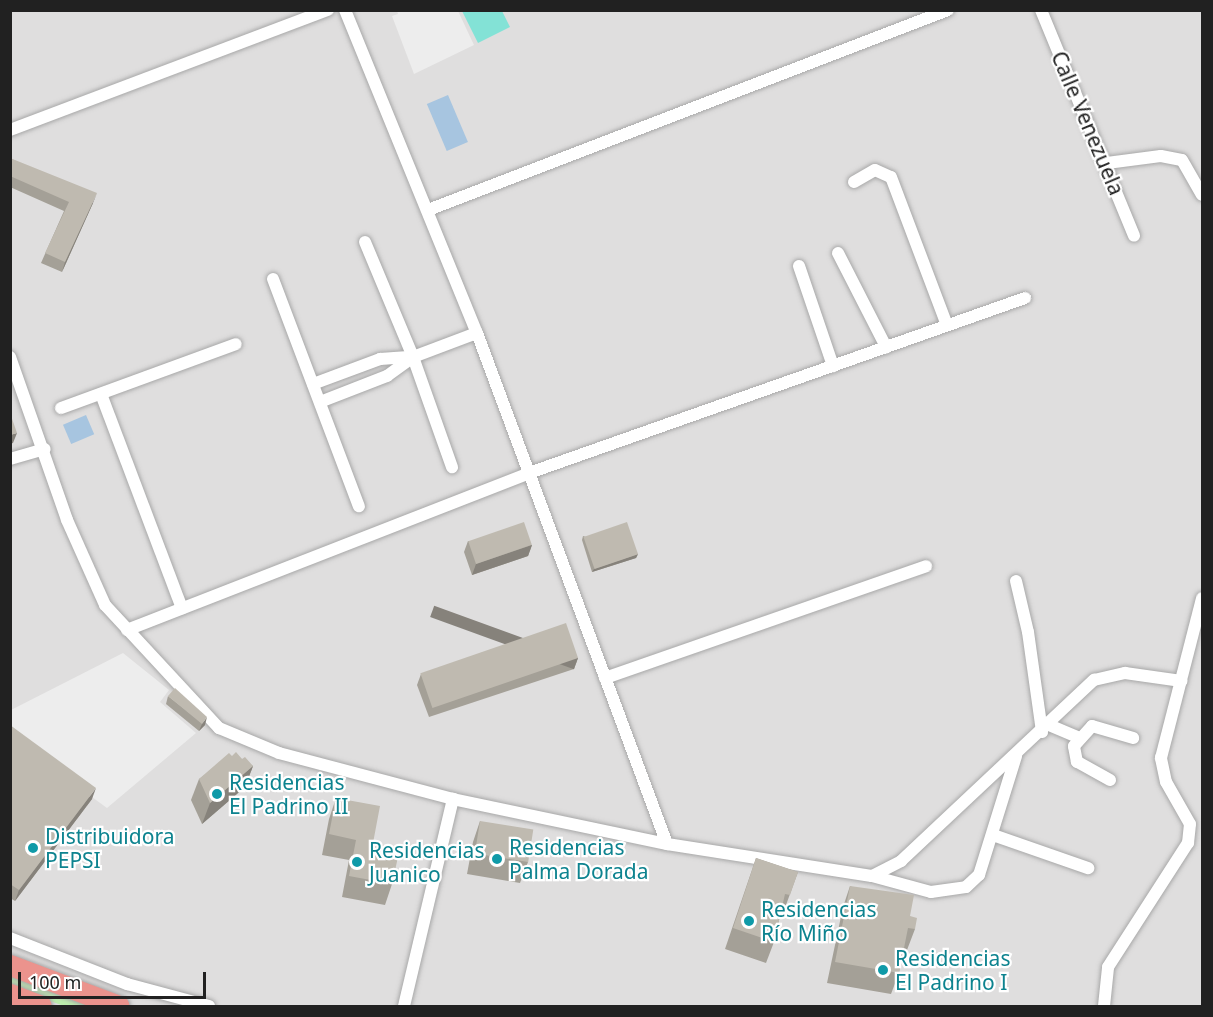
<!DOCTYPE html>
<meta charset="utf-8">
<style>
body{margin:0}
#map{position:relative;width:1213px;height:1017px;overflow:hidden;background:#f2f1e7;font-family:"Noto Sans",sans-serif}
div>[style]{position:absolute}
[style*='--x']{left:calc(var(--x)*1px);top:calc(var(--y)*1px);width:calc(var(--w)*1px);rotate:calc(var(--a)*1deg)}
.residential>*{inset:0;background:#dfdede;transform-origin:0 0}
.grass>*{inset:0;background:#bcedac}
.pitch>*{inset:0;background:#83e2d6}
.parking>*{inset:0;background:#ededed}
.water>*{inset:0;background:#a7c5e0;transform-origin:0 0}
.roads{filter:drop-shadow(0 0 2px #a8a8a8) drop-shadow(0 0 2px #a8a8a8)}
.street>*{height:12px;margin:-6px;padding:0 6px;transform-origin:6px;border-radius:6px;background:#fff}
.highway>*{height:21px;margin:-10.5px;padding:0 10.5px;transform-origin:10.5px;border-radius:10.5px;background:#eb938d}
.wall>*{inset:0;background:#a4a097}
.shaded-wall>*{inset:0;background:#86827b;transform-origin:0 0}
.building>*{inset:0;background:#bfbab0;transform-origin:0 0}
.dots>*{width:16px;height:16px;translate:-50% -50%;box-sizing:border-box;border:3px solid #fff;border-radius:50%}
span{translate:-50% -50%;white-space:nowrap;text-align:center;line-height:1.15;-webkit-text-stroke:4.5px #fff;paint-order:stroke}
.street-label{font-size:21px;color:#212121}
.culture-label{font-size:21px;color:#0d838f}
.left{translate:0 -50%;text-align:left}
.frame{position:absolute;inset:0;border:12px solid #212121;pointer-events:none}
.scale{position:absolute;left:18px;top:972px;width:188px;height:27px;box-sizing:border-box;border:3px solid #212121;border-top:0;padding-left:8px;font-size:18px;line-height:21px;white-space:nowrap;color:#212121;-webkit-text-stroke:4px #fff;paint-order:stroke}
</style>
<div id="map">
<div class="residential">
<i style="left:11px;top:11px;width:1191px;height:995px"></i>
</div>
<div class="grass">
<i style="clip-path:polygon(10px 971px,98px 1006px,64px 1006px,25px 992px,11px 985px)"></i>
</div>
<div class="pitch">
<i style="clip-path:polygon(462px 11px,502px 11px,510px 27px,478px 43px)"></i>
</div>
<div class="parking">
<i style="clip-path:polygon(397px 11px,458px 11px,474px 45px,414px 74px,392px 16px,398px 14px)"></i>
<i style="clip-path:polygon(123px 653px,169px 690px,160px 702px,196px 733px,107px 808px,11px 738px,11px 710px)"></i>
</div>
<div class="water">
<i style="left:448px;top:95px;width:51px;height:23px;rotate:67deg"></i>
<i style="left:86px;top:415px;width:21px;height:25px;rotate:67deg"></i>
</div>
<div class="roads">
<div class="street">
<i style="--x:345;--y:10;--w:349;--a:67.8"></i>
<i style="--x:477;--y:333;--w:545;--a:69.6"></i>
<i style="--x:1041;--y:10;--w:244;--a:67.6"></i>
<i style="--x:10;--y:130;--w:340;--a:-20.7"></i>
<i style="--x:1107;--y:163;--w:54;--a:-7.4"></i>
<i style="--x:1161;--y:156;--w:21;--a:11"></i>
<i style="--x:1182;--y:160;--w:40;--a:60.3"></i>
<i style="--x:854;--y:182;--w:24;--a:-30"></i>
<i style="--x:875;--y:170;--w:17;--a:24"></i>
<i style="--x:891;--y:177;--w:158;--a:69.3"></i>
<i style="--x:428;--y:210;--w:557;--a:-21.04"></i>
<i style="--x:365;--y:242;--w:125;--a:67.3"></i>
<i style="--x:413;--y:357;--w:117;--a:70.5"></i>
<i style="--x:838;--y:253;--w:106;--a:62.9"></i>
<i style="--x:799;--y:266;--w:106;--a:71.2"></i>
<i style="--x:273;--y:279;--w:243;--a:69.3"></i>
<i style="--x:10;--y:357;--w:173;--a:70.7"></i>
<i style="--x:67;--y:520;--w:93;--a:65.9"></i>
<i style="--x:105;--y:605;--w:168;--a:47.2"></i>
<i style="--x:219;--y:728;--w:65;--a:22.6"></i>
<i style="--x:279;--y:753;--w:180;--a:14.8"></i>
<i style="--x:453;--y:799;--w:219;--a:11.9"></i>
<i style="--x:667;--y:844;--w:207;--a:8.9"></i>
<i style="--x:872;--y:876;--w:61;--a:15.2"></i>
<i style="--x:931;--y:892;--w:35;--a:-8"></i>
<i style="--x:966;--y:887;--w:18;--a:-43"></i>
<i style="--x:979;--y:875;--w:125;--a:-72.7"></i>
<i style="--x:313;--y:384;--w:72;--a:-20.5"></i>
<i style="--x:380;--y:359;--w:32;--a:-4"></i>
<i style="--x:101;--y:394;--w:229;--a:69.3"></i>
<i style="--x:320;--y:402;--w:72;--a:-21.2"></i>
<i style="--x:387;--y:376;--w:32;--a:-36"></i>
<i style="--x:413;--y:357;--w:68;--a:-20.6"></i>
<i style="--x:61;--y:408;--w:186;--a:-20.1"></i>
<i style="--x:10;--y:459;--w:36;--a:-16"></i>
<i style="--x:1016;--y:581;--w:52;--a:76.8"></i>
<i style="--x:1028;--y:632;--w:101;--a:82"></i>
<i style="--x:127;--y:630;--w:432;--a:-21.3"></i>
<i style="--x:529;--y:473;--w:526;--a:-19.43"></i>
<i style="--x:605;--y:678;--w:340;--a:-19.2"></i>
<i style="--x:1049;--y:725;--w:34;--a:23"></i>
<i style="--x:1110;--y:780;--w:38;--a:-151"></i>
<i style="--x:1077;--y:762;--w:16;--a:-101"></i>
<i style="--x:1074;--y:746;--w:27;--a:-48"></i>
<i style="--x:1092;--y:726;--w:43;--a:16.3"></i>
<i style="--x:993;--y:835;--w:101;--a:19.2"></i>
<i style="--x:872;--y:876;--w:33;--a:-27"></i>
<i style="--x:901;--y:861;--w:265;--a:-43.2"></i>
<i style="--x:1094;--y:680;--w:32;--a:-13"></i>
<i style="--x:1125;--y:673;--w:57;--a:8.1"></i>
<i style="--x:10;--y:938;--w:126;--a:21.5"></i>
<i style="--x:127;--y:984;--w:85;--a:15"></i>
<i style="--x:404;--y:1006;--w:213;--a:-76.7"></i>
<i style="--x:1104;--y:1006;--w:39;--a:-84"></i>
<i style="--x:1108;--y:967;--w:148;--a:-57.2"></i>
<i style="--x:1188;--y:843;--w:19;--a:-84"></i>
<i style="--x:1190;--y:824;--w:48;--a:-119.7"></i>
<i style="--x:1166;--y:782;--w:25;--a:-102"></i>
<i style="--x:1161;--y:758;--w:165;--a:-75.6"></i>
</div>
<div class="highway">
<i style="--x:10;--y:965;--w:116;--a:20.6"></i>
<i style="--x:10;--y:994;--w:33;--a:21"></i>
</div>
</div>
<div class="wall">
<i style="clip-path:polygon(10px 158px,93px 203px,62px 272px,41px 263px,64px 211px,10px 187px)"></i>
<i style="clip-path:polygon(583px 536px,638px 554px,636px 558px,592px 572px,582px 540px)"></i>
<i style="clip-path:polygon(468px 541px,532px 545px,528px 556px,472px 575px,464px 552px)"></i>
<i style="clip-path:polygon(578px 658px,574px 669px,429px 717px,417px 685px,421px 674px)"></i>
<i style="clip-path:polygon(168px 696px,205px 725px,199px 731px,166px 704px)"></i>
<i style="clip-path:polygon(10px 725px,92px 799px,15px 901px,10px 898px)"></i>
<i style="clip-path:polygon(232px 756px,242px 759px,253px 766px,245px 787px,202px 824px,191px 800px,199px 779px)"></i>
<i style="clip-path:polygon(336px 798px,373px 843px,392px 884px,385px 905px,342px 897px,349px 860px,322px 855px,329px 819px)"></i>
<i style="clip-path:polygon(480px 821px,528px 862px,520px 883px,467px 874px,473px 842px)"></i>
<i style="clip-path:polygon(756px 858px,798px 872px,782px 916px,780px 916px,774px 942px,766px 963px,725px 949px)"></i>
<i style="clip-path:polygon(850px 886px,910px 916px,915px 929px,907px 950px,903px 949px,899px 973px,891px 994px,827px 983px,843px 907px)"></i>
</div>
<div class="shaded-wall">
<i style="clip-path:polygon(97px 193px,93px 203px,62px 272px,65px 262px)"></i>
<i style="clip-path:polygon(17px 433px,13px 443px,10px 444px,10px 435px)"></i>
<i style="clip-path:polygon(532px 545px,528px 556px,472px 575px,476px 564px)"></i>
<i style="clip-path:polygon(638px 554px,636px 558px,592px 572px,594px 569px)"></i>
<i style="left:578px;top:658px;width:12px;height:153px;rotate:110deg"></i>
<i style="clip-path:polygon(207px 717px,205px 725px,199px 731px,202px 724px)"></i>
<i style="clip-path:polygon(253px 766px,245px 787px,202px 824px,210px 803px)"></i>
<i style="clip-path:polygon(96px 788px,92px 799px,15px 901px,19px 890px)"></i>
</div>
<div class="building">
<i style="clip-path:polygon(10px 158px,97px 193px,65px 262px,45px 253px,69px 202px,10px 176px)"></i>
<i style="clip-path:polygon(10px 413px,17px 433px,10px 435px)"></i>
<i style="left:524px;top:522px;width:24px;height:59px;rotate:71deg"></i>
<i style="left:627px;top:522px;width:34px;height:46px;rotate:71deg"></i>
<i style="left:566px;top:623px;width:37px;height:154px;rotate:71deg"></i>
<i style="clip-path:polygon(175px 688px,207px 717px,202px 724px,168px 696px)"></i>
<i style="clip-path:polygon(10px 725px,96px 788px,19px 890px,10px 884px)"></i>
<i style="clip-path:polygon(236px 752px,242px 759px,245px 757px,253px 766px,210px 803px,199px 779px,229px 753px,232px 756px)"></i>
<i style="clip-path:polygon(336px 798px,380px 806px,373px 843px,400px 848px,392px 884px,349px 876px,356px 840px,329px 834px)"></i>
<i style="left:480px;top:821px;width:54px;height:33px;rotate:9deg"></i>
<i style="clip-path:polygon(756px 858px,798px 872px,790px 895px,785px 894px,774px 942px,733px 928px)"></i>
<i style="clip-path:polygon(850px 886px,914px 895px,910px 916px,917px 918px,915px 929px,908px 928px,899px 973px,835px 962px)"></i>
</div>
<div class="dots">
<i style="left:217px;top:794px;background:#0f9aa8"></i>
<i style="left:33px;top:848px;background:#0f9aa8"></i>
<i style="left:497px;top:859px;background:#0f9aa8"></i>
<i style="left:357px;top:862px;background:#0f9aa8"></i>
<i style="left:749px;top:921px;background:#0f9aa8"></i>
<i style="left:883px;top:970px;background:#0f9aa8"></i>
</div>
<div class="street-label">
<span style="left:1088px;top:123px;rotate:67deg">Calle Venezuela</span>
</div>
<div class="culture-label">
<span class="left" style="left:229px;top:794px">Residencias<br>El Padrino II</span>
<span class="left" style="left:45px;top:848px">Distribuidora<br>PEPSI</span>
<span class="left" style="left:509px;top:859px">Residencias<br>Palma Dorada</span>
<span class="left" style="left:369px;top:862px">Residencias<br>Juanico</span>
<span class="left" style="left:761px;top:921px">Residencias<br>Río Miño</span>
<span class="left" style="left:895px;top:970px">Residencias<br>El Padrino I</span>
</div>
<div class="frame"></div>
<div class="scale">100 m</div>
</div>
